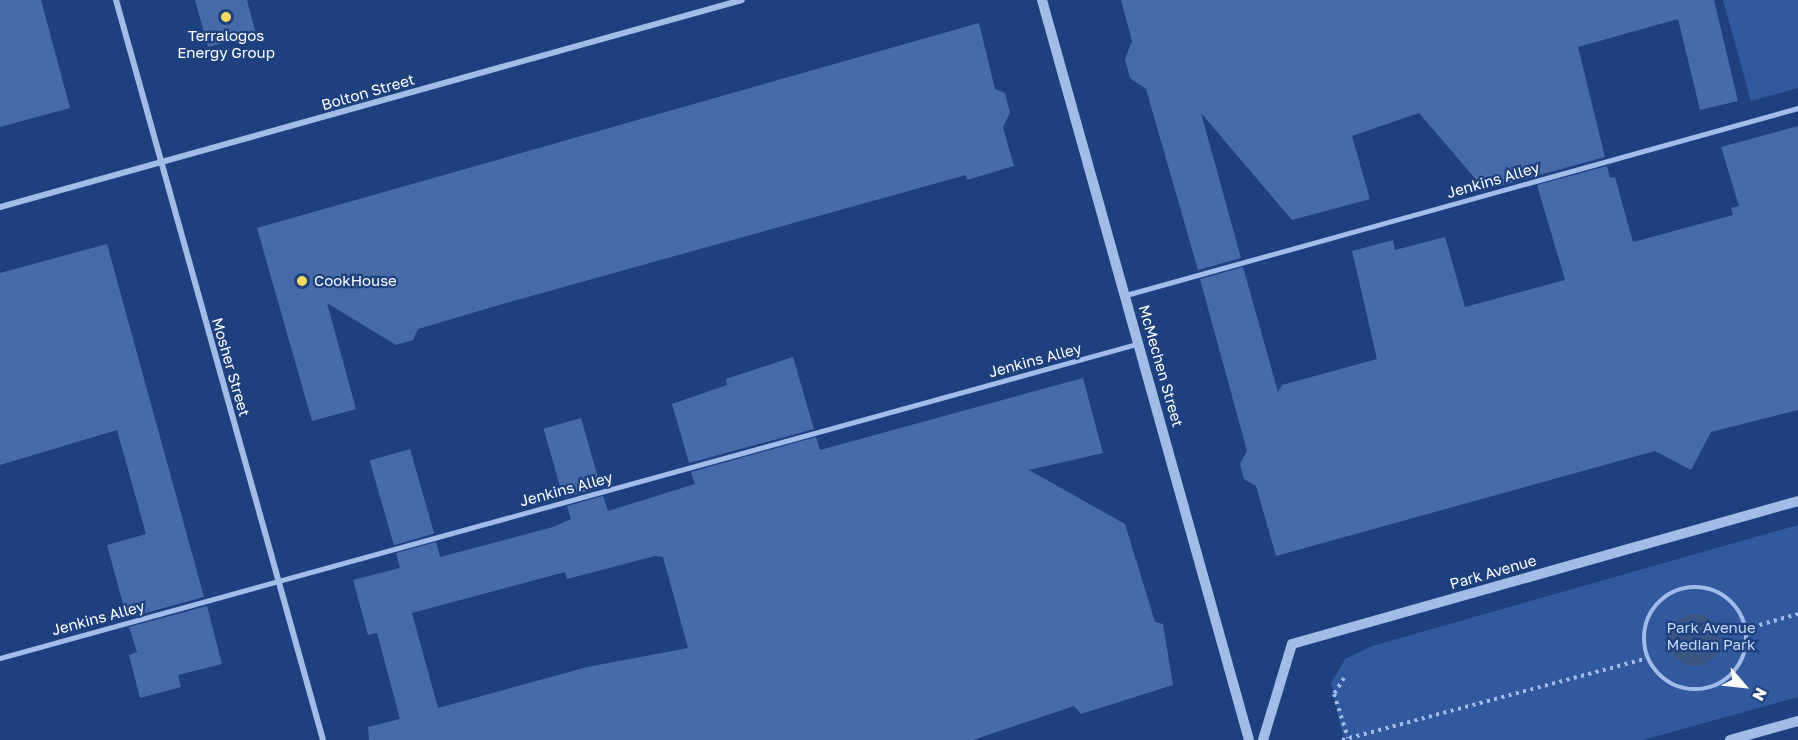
<!DOCTYPE html>
<style>
body{margin:0}
#map{position:relative;width:1798px;height:740px;overflow:hidden;background:#1e407e;font-family:"Golos Text",sans-serif}
div>[style]{position:absolute}
[style*='--x']{left:calc(var(--x)*1px);top:calc(var(--y)*1px);width:calc(var(--w)*1px);rotate:calc(var(--a)*1deg)}
.green>*{inset:0;background:#31599d}
.water>*{inset:0;background:#3c5684}
.round{border-radius:50%}
.building>*{inset:0;background:#476aa8;transform-origin:0 0}
.path>*{height:4px;margin-top:-2px;transform-origin:0;background:repeating-linear-gradient(90deg,#a2bce8 0 3px,transparent 0 7.5px)}
.path>.ring{margin:-2px;padding:0;box-sizing:content-box;background:none;border:4px solid #a2bce8;border-radius:50%}
.service>*{height:4.5px;margin:-2.25px;padding:0 2.25px;transform-origin:2.25px;border-radius:2.25px;background:#a2bce8}
.minor>*{height:6px;margin:-3px;padding:0 3px;transform-origin:3px;border-radius:3px;background:#a2bce8}
.tertiary>*{height:10px;margin:-5px;padding:0 5px;transform-origin:5px;border-radius:5px;background:#a2bce8}
.dots>*{width:16px;height:16px;translate:-50% -50%;box-sizing:border-box;border:3px solid #1e407e;border-radius:50%}
span{translate:-50% -50%;white-space:nowrap;text-align:center;line-height:1.15;-webkit-text-stroke:4.5px #1e407e;paint-order:stroke}
.poi-label{font-size:15px;color:#fff}
.left{translate:0 -50%;text-align:left}
.street-label{font-size:15px;color:#fff}
.park-label{font-size:15px;color:#c6d8f6}
.north{position:absolute;left:1714px;top:656px;width:60px;height:60px;-webkit-text-stroke:4px #1e407e;paint-order:stroke;rotate:118deg;font-size:16px;font-weight:700;line-height:24px;text-align:center;color:#fff}
.north::after{content:'';display:block;margin:auto;width:21px;height:27px;background:#fff;clip-path:polygon(50% 0,100% 100%,50% 72%,0 100%)}
</style>
<div id="map">
<div class="green">
<i style="clip-path:polygon(1723px 0,1798px 0,1798px 88px,1751px 101px)"></i>
<i style="clip-path:polygon(1798px 525px,1798px 697px,1643px 740px,1344px 740px,1331px 683px,1345px 659px,1372px 646px)"></i>
</div>
<div class="water">
<i class="round" style="left:1669px;top:614px;width:52px;height:52px"></i>
</div>
<div class="building">
<i style="clip-path:polygon(0 0,41px 0,70px 108px,0 127px)"></i>
<i style="clip-path:polygon(195px 0,247px 0,256px 34px,208px 47px)"></i>
<i style="clip-path:polygon(1121px 0,1714px 0,1738px 101px,1700px 110px,1678px 19px,1578px 47px,1605px 157px,1485px 190px,1419px 113px,1352px 136px,1370px 199px,1292px 220px,1201px 113px,1241px 258px,1198px 270px,1146px 89px,1130px 78px,1125px 59px,1132px 41px)"></i>
<i style="clip-path:polygon(979px 23px,995px 89px,1005px 93px,1010px 113px,1003px 127px,1014px 166px,967px 180px,966px 175px,506px 303px,418px 329px,413px 340px,396px 345px,327px 303px,356px 409px,312px 421px,257px 228px)"></i>
<i style="clip-path:polygon(1798px 126px,1798px 410px,1711px 432px,1691px 470px,1655px 451px,1276px 556px,1256px 486px,1244px 479px,1240px 464px,1247px 451px,1200px 279px,1243px 267px,1278px 392px,1282px 385px,1377px 359px,1352px 251px,1393px 240px,1395px 250px,1445px 237px,1465px 307px,1565px 280px,1537px 185px,1607px 166px,1610px 178px,1615px 177px,1633px 242px,1733px 215px,1731px 208px,1739px 206px,1721px 147px)"></i>
<i style="clip-path:polygon(107px 244px,204px 597px,127px 618px,107px 545px,146px 534px,117px 430px,0 465px,0 273px)"></i>
<i style="clip-path:polygon(793px 357px,814px 429px,689px 463px,672px 404px,727px 385px,726px 379px)"></i>
<i style="clip-path:polygon(evenodd,1083px 378px,1103px 453px,1029px 470px,1125px 524px,1155px 622px,1163px 624px,1173px 685px,1081px 714px,1074px 706px,973px 740px,369px 740px,368px 727px,400px 719px,377px 633px,368px 635px,353px 580px,400px 568px,396px 553px,436px 542px,440px 557px,553px 527px,571px 519px,567px 506px,603px 496px,608px 511px,695px 484px,691px 472px,816px 437px,820px 450px,1083px 378px,655px 556px,663px 557px,688px 648px,587px 667px,438px 708px,412px 613px,565px 572px,567px 579px,655px 556px)"></i>
<i style="left:581px;top:418px;width:72px;height:39px;rotate:74deg"></i>
<i style="left:410px;top:449px;width:88px;height:42px;rotate:74deg"></i>
<i style="clip-path:polygon(207px 606px,222px 664px,178px 675px,181px 687px,140px 698px,129px 655px,137px 652px,129px 627px)"></i>
</div>
<div class="path">
<i class="ring" style="left:1644px;top:587px;width:98px;height:98px"></i>
<i style="--x:1745;--y:629;--w:55;--a:-15.8"></i>
<i style="--x:1344;--y:678;--w:19;--a:122"></i>
<i style="--x:1334;--y:694;--w:46;--a:72.3"></i>
<i style="--x:1342;--y:740;--w:317;--a:-15"></i>
</div>
<div class="service">
<i style="--x:1126;--y:295;--w:698;--a:-15.55"></i>
<i style="--x:0;--y:658;--w:1180;--a:-15.44"></i>
</div>
<div class="minor">
<i style="--x:116;--y:0;--w:768;--a:74.37"></i>
<i style="--x:0;--y:207;--w:770;--a:-15.59"></i>
</div>
<div class="tertiary">
<i style="--x:1042;--y:0;--w:768;--a:74.37"></i>
<i style="--x:1263;--y:740;--w:100;--a:-73.2"></i>
<i style="--x:1292;--y:644;--w:526;--a:-15.78"></i>
<i style="--x:1730;--y:740;--w:71;--a:-15.6"></i>
</div>
<div class="dots">
<i style="left:226px;top:17px;background:#f6d861"></i>
<i style="left:302px;top:281px;background:#f6d861"></i>
</div>
<div class="poi-label">
<span style="left:226px;top:44px">Terralogos<br>Energy Group</span>
<span class="left" style="left:314px;top:281px">CookHouse</span>
</div>
<div class="street-label">
<span style="left:368px;top:92px;rotate:-16deg">Bolton Street</span>
<span style="left:1493px;top:180px;rotate:-16deg">Jenkins Alley</span>
<span style="left:1035px;top:360px;rotate:-15deg">Jenkins Alley</span>
<span style="left:1161px;top:366px;rotate:74deg">McMechen Street</span>
<span style="left:231px;top:367px;rotate:74deg">Mosher Street</span>
<span style="left:566px;top:489px;rotate:-15deg">Jenkins Alley</span>
<span style="left:1493px;top:572px;rotate:-16deg">Park Avenue</span>
<span style="left:98px;top:618px;rotate:-15deg">Jenkins Alley</span>
</div>
<div class="park-label">
<span style="left:1711px;top:636px">Park Avenue<br>Median Park</span>
</div>
<div class="north">N</div>
</div>
